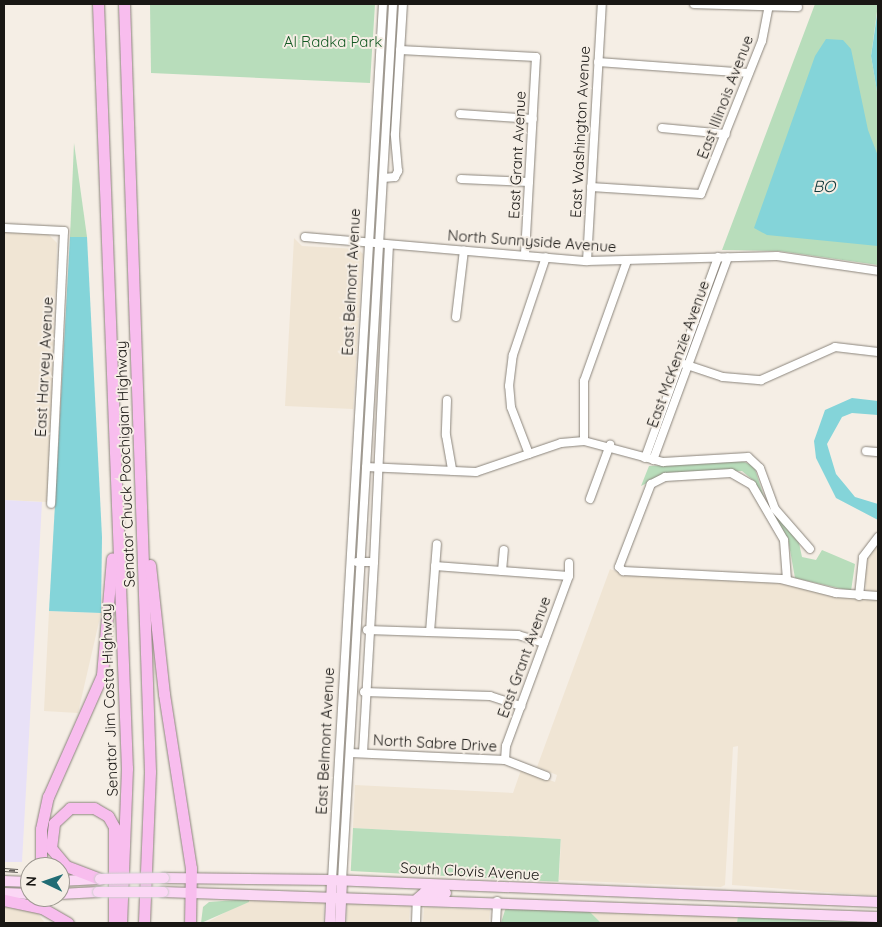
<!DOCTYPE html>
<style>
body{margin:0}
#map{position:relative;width:882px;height:927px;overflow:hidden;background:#f5eee5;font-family:Quicksand,sans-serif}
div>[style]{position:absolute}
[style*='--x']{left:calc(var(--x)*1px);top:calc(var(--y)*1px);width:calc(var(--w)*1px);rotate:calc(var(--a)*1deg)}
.built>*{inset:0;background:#f0e5d4}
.industrial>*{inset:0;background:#e8e1f7}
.green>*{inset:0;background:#b8ddbb;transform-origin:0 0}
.water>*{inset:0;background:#84d4d9}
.roads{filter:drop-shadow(0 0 1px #8b857c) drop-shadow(0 0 1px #8b857c)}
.minor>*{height:8px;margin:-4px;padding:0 4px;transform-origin:4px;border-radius:4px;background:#fff}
.major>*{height:10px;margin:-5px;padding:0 5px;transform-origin:5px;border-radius:5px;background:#fbd7f5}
.highway>*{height:11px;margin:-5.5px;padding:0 5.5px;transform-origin:5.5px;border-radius:5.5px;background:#f8bdee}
.rail>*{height:4px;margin-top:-2px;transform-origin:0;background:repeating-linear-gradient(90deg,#f5eee5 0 5.5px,#66625d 0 11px);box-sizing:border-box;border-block:1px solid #66625d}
.bridges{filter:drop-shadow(0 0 1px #cccccb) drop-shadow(0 0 1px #cccccb)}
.major-bridge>*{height:10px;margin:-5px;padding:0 5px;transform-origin:5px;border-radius:5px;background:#fbd7f5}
span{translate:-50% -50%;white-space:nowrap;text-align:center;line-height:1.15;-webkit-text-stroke:4px #f5eee5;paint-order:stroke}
.park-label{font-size:15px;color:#145923}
.street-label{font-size:15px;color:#191714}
.water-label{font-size:16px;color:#10383a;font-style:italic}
.frame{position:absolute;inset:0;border:5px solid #191714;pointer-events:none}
.north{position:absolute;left:20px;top:857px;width:50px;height:50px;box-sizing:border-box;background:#f5eee5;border:1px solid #9d9891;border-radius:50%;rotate:273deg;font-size:14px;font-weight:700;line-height:20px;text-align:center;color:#191714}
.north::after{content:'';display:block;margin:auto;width:18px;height:22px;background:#216c74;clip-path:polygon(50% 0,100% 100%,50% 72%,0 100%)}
</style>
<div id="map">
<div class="built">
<i style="clip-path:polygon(4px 232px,48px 234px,57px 243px,48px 502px,4px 500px)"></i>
<i style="clip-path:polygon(294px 238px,302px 246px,358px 249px,363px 254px,353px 409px,285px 406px)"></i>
<i style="clip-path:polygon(878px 542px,878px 592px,866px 591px,864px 564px)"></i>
<i style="clip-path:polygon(610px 569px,623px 574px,776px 582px,835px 597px,878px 600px,878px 896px,732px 885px,738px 746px,733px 747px,725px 885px,721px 887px,559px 880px,561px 839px,353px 828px,355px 785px,513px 793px,521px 770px,555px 782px,557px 775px,537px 767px)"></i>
<i style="clip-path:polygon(49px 611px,101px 613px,78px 713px,44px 711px)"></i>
<i style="clip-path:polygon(249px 899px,324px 902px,323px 923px,206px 923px)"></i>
<i style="clip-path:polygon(347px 903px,410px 906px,409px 923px,347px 923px)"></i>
<i style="clip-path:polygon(4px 905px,36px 911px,45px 923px,4px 923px)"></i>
<i style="clip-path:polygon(424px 907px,490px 910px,489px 923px,423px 923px)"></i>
<i style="clip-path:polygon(587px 909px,738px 915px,737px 923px,601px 923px)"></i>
</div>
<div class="industrial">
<i style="clip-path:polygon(4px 500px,42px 502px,22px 862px,4px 862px)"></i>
</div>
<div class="green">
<i style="clip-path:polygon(150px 4px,375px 4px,370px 83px,151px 73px)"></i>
<i style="clip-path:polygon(815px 4px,878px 4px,871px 56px,878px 97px,878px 265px,779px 251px,722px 250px)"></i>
<i style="clip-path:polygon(74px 143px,87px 237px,70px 237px)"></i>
<i style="clip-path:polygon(742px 461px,754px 466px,765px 500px,799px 543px,802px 557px,816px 560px,822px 550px,855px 564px,851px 591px,795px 578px,788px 539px,754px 481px,742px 471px,665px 474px,641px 486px,649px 466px)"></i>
<i style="left:353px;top:828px;width:208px;height:43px;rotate:3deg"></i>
<i style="clip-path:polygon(249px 899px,249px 902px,201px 923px,203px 907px,209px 902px)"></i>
<i style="clip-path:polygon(506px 907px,587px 909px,601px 923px,501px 923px)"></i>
<i style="clip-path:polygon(738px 915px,857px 921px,857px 923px,737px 923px)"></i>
</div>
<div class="water">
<i style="clip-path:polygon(878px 8px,878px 97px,871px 56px)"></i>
<i style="clip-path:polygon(826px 39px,843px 40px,851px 49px,868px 130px,878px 156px,878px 246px,767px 235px,754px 228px,815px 56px)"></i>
<i style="clip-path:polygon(70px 237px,87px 237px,102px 537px,101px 613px,49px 611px)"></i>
<i style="clip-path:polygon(852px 398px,878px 401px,878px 415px,852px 413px,842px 417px,827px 444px,836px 474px,846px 486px,855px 497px,878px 504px,878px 520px,836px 498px,816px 458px,814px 441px,825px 410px)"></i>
</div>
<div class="roads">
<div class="minor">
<i style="--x:694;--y:4;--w:104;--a:1.7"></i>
<i style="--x:400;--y:50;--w:136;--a:2.9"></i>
<i style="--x:536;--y:57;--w:198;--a:93.2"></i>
<i style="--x:598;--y:62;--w:151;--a:4.2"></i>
<i style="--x:460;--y:114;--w:73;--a:3.9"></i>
<i style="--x:662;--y:128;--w:64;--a:5.4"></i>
<i style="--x:383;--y:178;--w:12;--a:-5"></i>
<i style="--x:395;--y:177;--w:7;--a:-63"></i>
<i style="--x:398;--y:171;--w:37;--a:-95"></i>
<i style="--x:395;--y:134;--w:130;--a:-86.5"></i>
<i style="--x:461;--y:179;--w:68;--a:2.5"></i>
<i style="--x:591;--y:187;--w:110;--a:3.6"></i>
<i style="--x:701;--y:194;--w:165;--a:-68.3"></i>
<i style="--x:762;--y:41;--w:33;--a:-79"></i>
<i style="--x:4;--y:228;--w:60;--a:2.9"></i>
<i style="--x:64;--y:231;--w:273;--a:92.7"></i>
<i style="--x:305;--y:237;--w:283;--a:4.9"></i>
<i style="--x:587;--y:261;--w:190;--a:-1.5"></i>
<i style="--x:777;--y:256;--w:102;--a:8.4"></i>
<i style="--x:587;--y:261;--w:257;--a:-86.7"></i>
<i style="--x:456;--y:317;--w:67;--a:-83.2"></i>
<i style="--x:684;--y:364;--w:41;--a:18.4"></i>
<i style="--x:723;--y:377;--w:38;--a:5"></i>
<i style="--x:761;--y:380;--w:81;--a:-24"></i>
<i style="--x:835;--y:347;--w:43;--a:6.6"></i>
<i style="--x:447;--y:400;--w:35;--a:92"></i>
<i style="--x:446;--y:435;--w:36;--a:80"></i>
<i style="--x:584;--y:441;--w:60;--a:-90"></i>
<i style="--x:584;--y:381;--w:127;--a:-70.3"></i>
<i style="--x:866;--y:451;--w:12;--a:5"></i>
<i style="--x:529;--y:454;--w:50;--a:-111"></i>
<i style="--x:511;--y:407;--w:21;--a:-95"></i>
<i style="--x:509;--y:386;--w:31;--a:-83"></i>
<i style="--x:513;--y:355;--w:103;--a:-71.4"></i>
<i style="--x:645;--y:458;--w:214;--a:-70"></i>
<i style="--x:653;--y:460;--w:216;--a:-69.7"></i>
<i style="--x:366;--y:467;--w:110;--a:2.6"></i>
<i style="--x:476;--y:472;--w:90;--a:-18.8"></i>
<i style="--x:561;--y:443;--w:23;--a:-5"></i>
<i style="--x:584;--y:441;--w:82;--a:14.9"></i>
<i style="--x:663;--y:462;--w:85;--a:-3.4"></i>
<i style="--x:748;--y:457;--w:16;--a:43"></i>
<i style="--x:760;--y:468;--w:44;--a:69.9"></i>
<i style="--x:775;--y:509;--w:53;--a:48.8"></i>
<i style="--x:590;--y:499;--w:58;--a:-69.7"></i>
<i style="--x:357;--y:562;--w:17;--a:0"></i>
<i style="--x:374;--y:562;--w:316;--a:-87.3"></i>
<i style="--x:435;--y:566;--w:134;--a:4.3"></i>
<i style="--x:502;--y:571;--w:21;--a:-85"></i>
<i style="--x:787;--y:580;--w:40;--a:-94.3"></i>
<i style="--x:784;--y:540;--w:64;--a:-120.2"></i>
<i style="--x:752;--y:485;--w:24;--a:-150"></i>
<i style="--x:731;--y:473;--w:66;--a:176.5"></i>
<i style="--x:665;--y:477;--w:16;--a:153"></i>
<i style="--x:651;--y:484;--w:89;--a:111.1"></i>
<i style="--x:619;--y:567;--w:6;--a:45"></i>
<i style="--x:623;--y:571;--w:158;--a:2.9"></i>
<i style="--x:781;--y:579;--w:57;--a:14.3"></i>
<i style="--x:836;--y:593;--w:42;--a:4.1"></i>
<i style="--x:859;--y:596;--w:39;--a:-84"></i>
<i style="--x:863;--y:557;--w:25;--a:-53"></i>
<i style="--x:367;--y:630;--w:151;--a:1.9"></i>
<i style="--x:518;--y:635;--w:27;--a:17"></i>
<i style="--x:430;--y:632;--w:88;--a:-85.5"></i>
<i style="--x:364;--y:692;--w:126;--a:1.8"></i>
<i style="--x:490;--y:696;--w:33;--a:18"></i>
<i style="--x:350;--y:753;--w:155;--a:2.6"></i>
<i style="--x:505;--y:760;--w:44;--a:21.3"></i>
<i style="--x:363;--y:753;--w:191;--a:-86.7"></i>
<i style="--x:505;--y:760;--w:14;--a:-86"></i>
<i style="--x:506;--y:746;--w:181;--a:-69.7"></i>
<i style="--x:569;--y:576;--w:13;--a:-90"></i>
<i style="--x:332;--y:880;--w:877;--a:-86.67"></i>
<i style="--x:342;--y:881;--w:878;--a:-86.67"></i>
<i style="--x:416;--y:923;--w:24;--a:-88"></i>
<i style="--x:496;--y:923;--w:22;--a:-87"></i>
</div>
<div class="major">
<i style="--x:164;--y:878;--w:168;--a:0.7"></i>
<i style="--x:332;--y:880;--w:546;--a:2.31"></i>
<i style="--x:4;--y:881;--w:26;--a:2"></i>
<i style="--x:60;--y:881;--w:39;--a:-3"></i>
<i style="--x:163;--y:892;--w:715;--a:2"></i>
<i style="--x:4;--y:893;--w:26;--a:2"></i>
<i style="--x:60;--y:894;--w:38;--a:-3"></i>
<i style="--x:417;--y:899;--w:11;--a:-41"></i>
<i style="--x:425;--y:892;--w:21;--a:3"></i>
<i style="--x:330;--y:923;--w:43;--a:-87.3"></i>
<i style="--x:340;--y:923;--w:42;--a:-87.3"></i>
</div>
<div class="highway">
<i style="--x:98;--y:4;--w:765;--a:87.83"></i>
<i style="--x:127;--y:768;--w:155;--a:92.2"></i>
<i style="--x:124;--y:4;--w:768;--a:88.06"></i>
<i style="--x:150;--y:772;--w:151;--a:92.3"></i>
<i style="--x:150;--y:565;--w:130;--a:83.8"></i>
<i style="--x:164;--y:694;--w:176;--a:81.2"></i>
<i style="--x:191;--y:868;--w:55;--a:91"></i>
<i style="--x:41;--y:867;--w:38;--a:-90"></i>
<i style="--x:41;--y:829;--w:33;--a:-78"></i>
<i style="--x:48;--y:797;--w:133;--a:-66.1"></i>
<i style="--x:102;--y:675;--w:117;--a:-85.1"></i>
<i style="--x:100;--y:879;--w:36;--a:-159"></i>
<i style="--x:66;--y:866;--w:23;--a:-130"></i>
<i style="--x:51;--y:848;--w:25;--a:-83"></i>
<i style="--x:54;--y:823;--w:22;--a:-43"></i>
<i style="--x:70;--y:808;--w:24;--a:0"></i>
<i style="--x:94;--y:808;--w:16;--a:30"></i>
<i style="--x:108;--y:816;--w:13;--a:61"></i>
<i style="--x:114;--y:827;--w:96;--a:90"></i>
<i style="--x:4;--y:900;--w:39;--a:12"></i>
<i style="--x:42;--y:908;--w:30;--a:30"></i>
</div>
</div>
<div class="rail">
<i style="--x:4;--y:870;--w:14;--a:4"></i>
</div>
<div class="bridges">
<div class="major-bridge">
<i style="--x:100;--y:879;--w:64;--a:-0.9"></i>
<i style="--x:98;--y:892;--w:65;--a:0"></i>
</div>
</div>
<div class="park-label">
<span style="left:333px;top:42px">Al Radka Park</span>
</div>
<div class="street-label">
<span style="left:725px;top:97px;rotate:-69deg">East Illinois Avenue</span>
<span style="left:580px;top:132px;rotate:-87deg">East Washington Avenue</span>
<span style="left:517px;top:155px;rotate:-87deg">East Grant Avenue</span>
<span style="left:532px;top:241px;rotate:4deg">North Sunnyside Avenue</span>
<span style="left:351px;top:282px;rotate:-87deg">East Belmont Avenue</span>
<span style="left:678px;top:354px;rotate:-70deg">East McKenzie Avenue</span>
<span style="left:44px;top:367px;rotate:-87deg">East Harvey Avenue</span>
<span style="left:125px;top:464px;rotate:-92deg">Senator Chuck Poochigian Highway</span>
<span style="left:524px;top:657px;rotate:-70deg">East Grant Avenue</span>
<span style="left:109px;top:700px;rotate:-92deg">Senator Jim Costa Highway</span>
<span style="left:325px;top:741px;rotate:-87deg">East Belmont Avenue</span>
<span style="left:435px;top:743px;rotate:3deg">North Sabre Drive</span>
<span style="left:470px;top:871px;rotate:3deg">South Clovis Avenue</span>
</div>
<div class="water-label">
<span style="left:824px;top:186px">BO</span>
</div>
<div class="frame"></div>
<div class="north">N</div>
</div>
